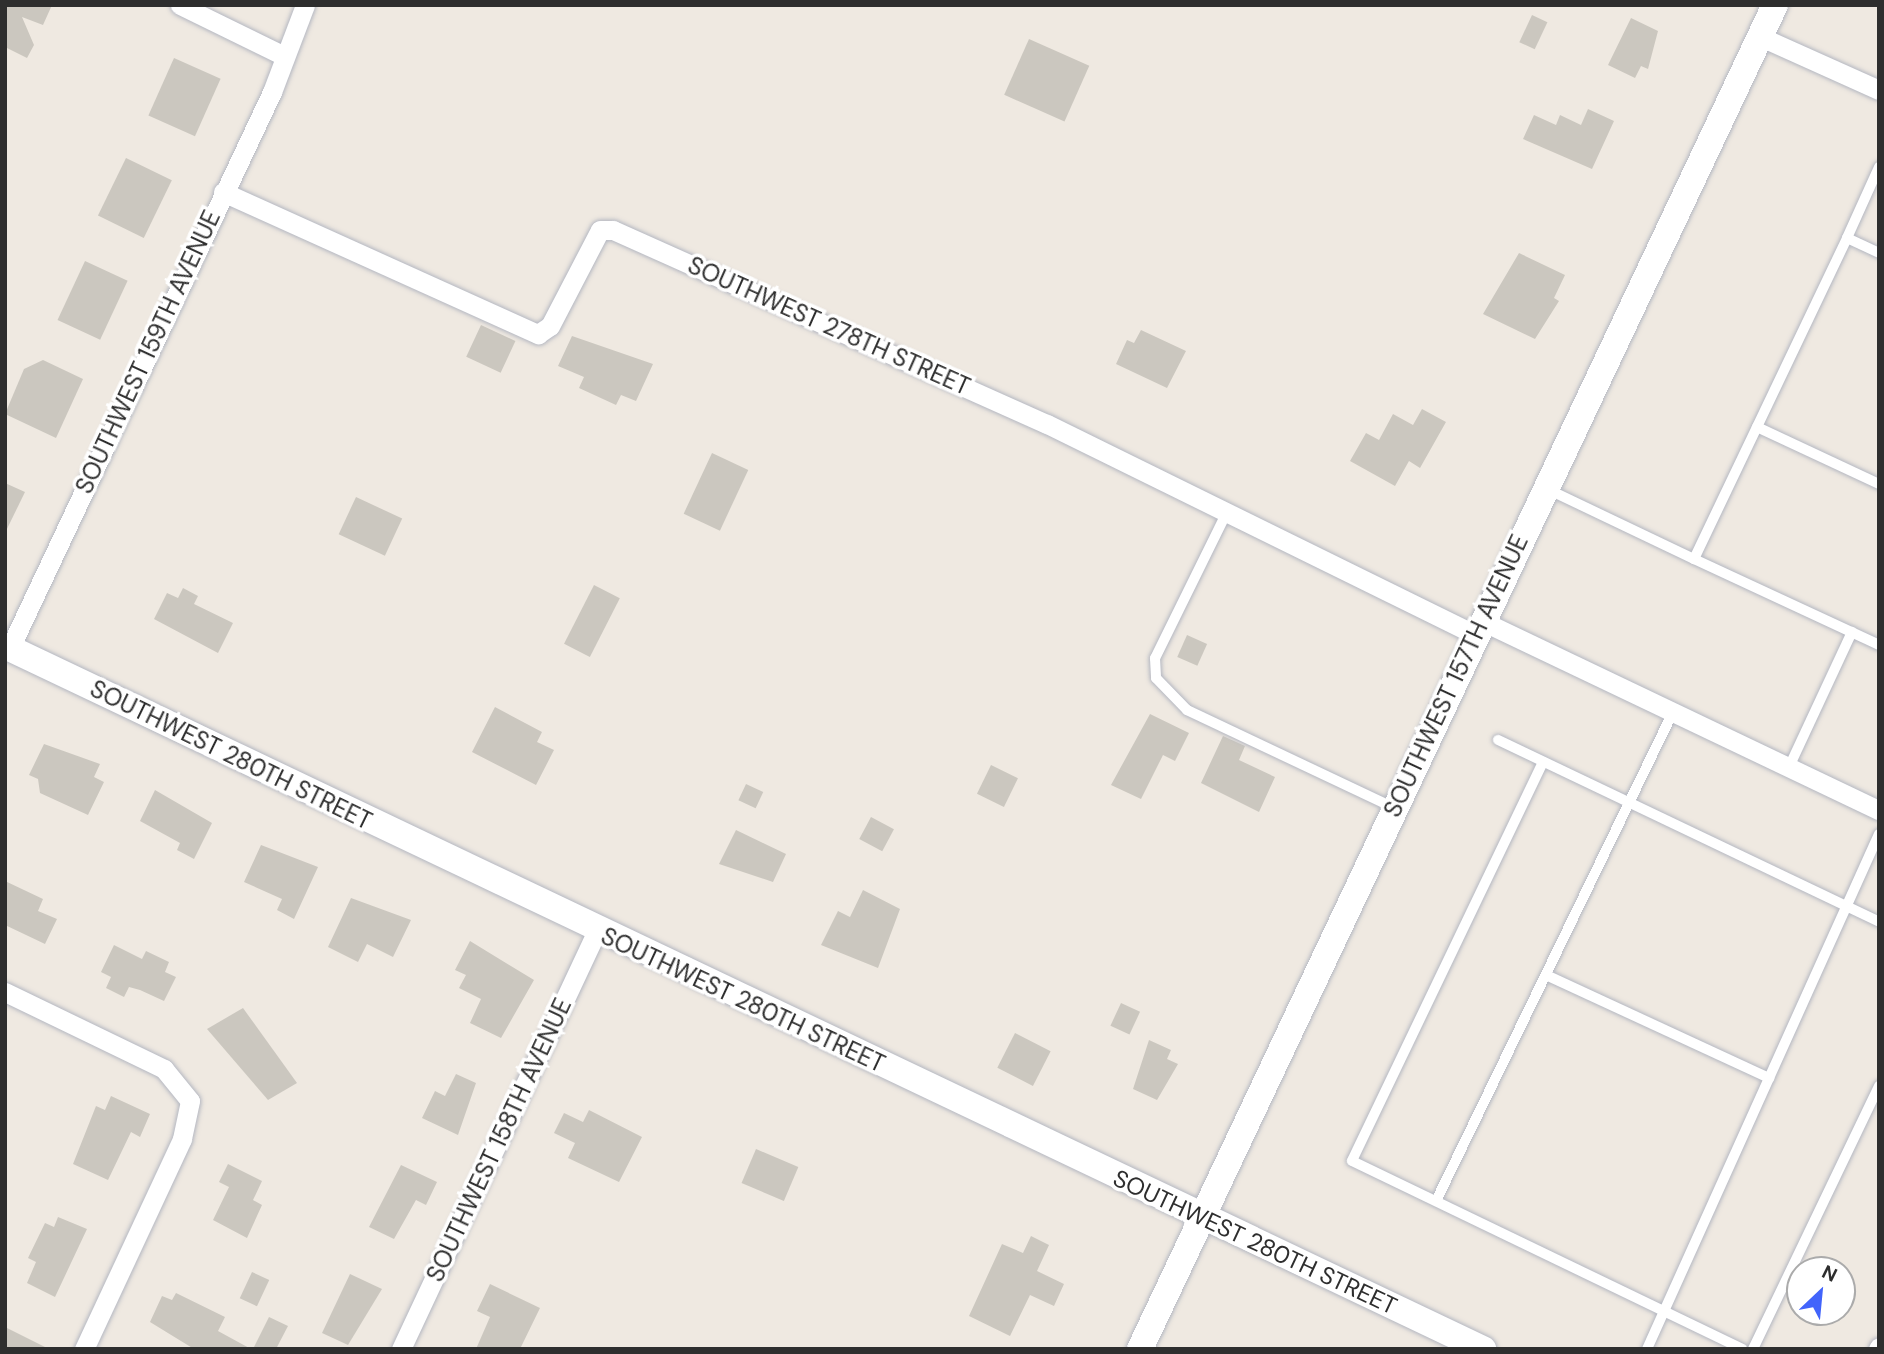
<!DOCTYPE html>
<style>
body{margin:0}
#map{position:relative;width:1884px;height:1354px;overflow:hidden;background:#efe9e1;font-family:"DM Sans",sans-serif}
div>[style]{position:absolute}
[style*='--x']{left:calc(var(--x)*1px);top:calc(var(--y)*1px);width:calc(var(--w)*1px);rotate:calc(var(--a)*1deg)}
.building>*{inset:0;background:#cbc7bf;transform-origin:0 0}
.roads{filter:drop-shadow(0 0 2px #b4b7c1) drop-shadow(0 0 2px #b4b7c1)}
.lane>*{height:10px;margin:-5px;padding:0 5px;transform-origin:5px;border-radius:5px;background:#fff}
.street>*{height:19px;margin:-9.5px;padding:0 9.5px;transform-origin:9.5px;border-radius:9.5px;background:#fff}
.secondary>*{height:26px;margin:-13px;padding:0 13px;transform-origin:13px;border-radius:13px;background:#fff}
span{translate:-50% -50%;white-space:nowrap;text-align:center;line-height:1.15;-webkit-text-stroke:7px #fff;paint-order:stroke}
.street-label{font-size:24px;color:#2e2e2e}
.frame{position:absolute;inset:0;border:7px solid #2e2e2e;pointer-events:none}
.north{position:absolute;left:1786px;top:1256px;width:70px;height:70px;box-sizing:border-box;background:#fff;border:2px solid #ababab;border-radius:50%;rotate:26deg;font-size:19px;font-weight:700;line-height:28px;text-align:center;color:#2e2e2e}
.north::after{content:'';display:block;margin:auto;width:24px;height:32px;background:#4264fb;clip-path:polygon(50% 0,100% 100%,50% 72%,0 100%)}
</style>
<div id="map">
<div class="building">
<i style="clip-path:polygon(5px 5px,52px 5px,43px 25px,22px 17px,34px 45px,27px 58px,5px 47px)"></i>
<i style="left:1532px;top:15px;width:17px;height:30px;rotate:25deg"></i>
<i style="clip-path:polygon(1631px 18px,1658px 31px,1648px 69px,1641px 66px,1635px 78px,1608px 65px)"></i>
<i style="left:1029px;top:39px;width:66px;height:61px;rotate:24deg"></i>
<i style="left:174px;top:58px;width:51px;height:63px;rotate:24deg"></i>
<i style="clip-path:polygon(1588px 109px,1614px 121px,1592px 169px,1523px 139px,1534px 115px,1556px 125px,1560px 115px,1581px 125px)"></i>
<i style="left:126px;top:158px;width:51px;height:64px;rotate:26deg"></i>
<i style="clip-path:polygon(1519px 253px,1565px 275px,1554px 298px,1559px 301px,1535px 339px,1483px 314px)"></i>
<i style="left:85px;top:261px;width:47px;height:65px;rotate:25deg"></i>
<i style="left:481px;top:325px;width:38px;height:35px;rotate:25deg"></i>
<i style="clip-path:polygon(1141px 330px,1186px 351px,1167px 388px,1116px 364px,1127px 340px,1134px 343px)"></i>
<i style="clip-path:polygon(572px 336px,653px 364px,636px 401px,621px 395px,616px 405px,579px 388px,584px 377px,558px 366px)"></i>
<i style="clip-path:polygon(43px 360px,83px 379px,56px 438px,5px 414px,24px 369px)"></i>
<i style="clip-path:polygon(1422px 409px,1446px 422px,1420px 468px,1409px 461px,1395px 486px,1350px 461px,1366px 433px,1379px 440px,1393px 414px,1413px 425px)"></i>
<i style="left:712px;top:453px;width:40px;height:67px;rotate:25deg"></i>
<i style="clip-path:polygon(5px 483px,25px 492px,5px 533px)"></i>
<i style="left:356px;top:497px;width:51px;height:41px;rotate:25deg"></i>
<i style="left:594px;top:585px;width:29px;height:66px;rotate:27deg"></i>
<i style="clip-path:polygon(183px 588px,198px 596px,194px 604px,233px 623px,218px 653px,154px 619px,167px 593px,178px 598px)"></i>
<i style="left:1187px;top:635px;width:22px;height:24px;rotate:24deg"></i>
<i style="clip-path:polygon(495px 707px,542px 732px,537px 742px,554px 750px,536px 785px,472px 752px)"></i>
<i style="clip-path:polygon(1150px 714px,1189px 733px,1175px 761px,1163px 755px,1141px 799px,1111px 785px)"></i>
<i style="clip-path:polygon(1223px 736px,1245px 746px,1239px 760px,1275px 777px,1259px 812px,1201px 783px)"></i>
<i style="clip-path:polygon(44px 744px,100px 764px,94px 777px,104px 782px,88px 815px,40px 793px,38px 779px,29px 775px)"></i>
<i style="left:991px;top:765px;width:30px;height:32px;rotate:26deg"></i>
<i style="left:746px;top:784px;width:19px;height:18px;rotate:25deg"></i>
<i style="clip-path:polygon(155px 790px,212px 823px,194px 859px,177px 850px,180px 843px,140px 821px)"></i>
<i style="left:871px;top:817px;width:26px;height:25px;rotate:28deg"></i>
<i style="clip-path:polygon(736px 830px,786px 854px,773px 882px,719px 864px)"></i>
<i style="clip-path:polygon(261px 845px,318px 867px,294px 919px,277px 910px,282px 899px,244px 882px)"></i>
<i style="clip-path:polygon(5px 881px,43px 899px,38px 911px,57px 919px,45px 944px,5px 925px)"></i>
<i style="clip-path:polygon(863px 890px,900px 909px,878px 968px,821px 945px,838px 911px,850px 917px)"></i>
<i style="clip-path:polygon(351px 898px,411px 920px,393px 957px,367px 944px,358px 962px,328px 947px)"></i>
<i style="clip-path:polygon(470px 941px,534px 980px,501px 1038px,470px 1023px,481px 999px,459px 988px,466px 975px,455px 970px)"></i>
<i style="clip-path:polygon(114px 945px,142px 959px,146px 951px,169px 962px,165px 972px,176px 977px,164px 1001px,140px 990px,129px 987px,124px 997px,106px 988px,111px 977px,101px 972px)"></i>
<i style="left:1121px;top:1003px;width:21px;height:25px;rotate:25deg"></i>
<i style="clip-path:polygon(243px 1008px,297px 1083px,268px 1100px,207px 1029px)"></i>
<i style="left:1015px;top:1033px;width:40px;height:39px;rotate:27deg"></i>
<i style="clip-path:polygon(1149px 1040px,1171px 1050px,1167px 1059px,1178px 1064px,1157px 1100px,1133px 1089px)"></i>
<i style="clip-path:polygon(456px 1074px,476px 1083px,458px 1135px,422px 1118px,435px 1091px,445px 1096px)"></i>
<i style="clip-path:polygon(111px 1096px,150px 1114px,140px 1137px,131px 1132px,108px 1180px,73px 1164px,96px 1106px,105px 1110px)"></i>
<i style="clip-path:polygon(589px 1110px,642px 1137px,619px 1182px,568px 1158px,575px 1143px,554px 1133px,564px 1113px,583px 1122px)"></i>
<i style="left:756px;top:1149px;width:46px;height:37px;rotate:23deg"></i>
<i style="clip-path:polygon(228px 1164px,262px 1181px,253px 1200px,262px 1205px,247px 1238px,213px 1220px,229px 1187px,219px 1182px)"></i>
<i style="clip-path:polygon(401px 1165px,437px 1182px,426px 1205px,416px 1200px,394px 1239px,369px 1227px)"></i>
<i style="clip-path:polygon(58px 1217px,87px 1229px,55px 1297px,27px 1283px,36px 1262px,28px 1258px,45px 1223px,54px 1227px)"></i>
<i style="clip-path:polygon(1031px 1236px,1049px 1245px,1037px 1271px,1064px 1284px,1054px 1306px,1030px 1295px,1010px 1336px,969px 1316px,1002px 1244px,1023px 1253px)"></i>
<i style="left:252px;top:1272px;width:19px;height:29px;rotate:25deg"></i>
<i style="clip-path:polygon(350px 1274px,382px 1289px,348px 1345px,322px 1333px)"></i>
<i style="clip-path:polygon(490px 1284px,540px 1308px,520px 1349px,476px 1349px,490px 1317px,477px 1311px)"></i>
<i style="clip-path:polygon(176px 1293px,225px 1317px,218px 1331px,251px 1349px,194px 1349px,150px 1322px,162px 1296px,172px 1300px)"></i>
<i style="clip-path:polygon(269px 1317px,288px 1326px,276px 1349px,253px 1349px)"></i>
<i style="clip-path:polygon(5px 1327px,49px 1349px,5px 1349px)"></i>
</div>
<div class="roads">
<div class="lane">
<i style="--x:1879;--y:167;--w:78;--a:114.3"></i>
<i style="--x:1847;--y:238;--w:35;--a:25"></i>
<i style="--x:1757;--y:427;--w:135;--a:25"></i>
<i style="--x:1547;--y:489;--w:163;--a:25.5"></i>
<i style="--x:1694;--y:559;--w:356;--a:-64.5"></i>
<i style="--x:1226;--y:514;--w:161;--a:116.2"></i>
<i style="--x:1155;--y:658;--w:20;--a:87"></i>
<i style="--x:1156;--y:678;--w:45;--a:45.9"></i>
<i style="--x:1187;--y:710;--w:229;--a:25.3"></i>
<i style="--x:1694;--y:559;--w:204;--a:24.9"></i>
<i style="--x:1498;--y:740;--w:422;--a:25.5"></i>
<i style="--x:1543;--y:762;--w:442;--a:115.6"></i>
<i style="--x:1352;--y:1161;--w:433;--a:25.7"></i>
<i style="--x:1789;--y:767;--w:149;--a:-65"></i>
<i style="--x:1546;--y:975;--w:246;--a:24.8"></i>
<i style="--x:1436;--y:1201;--w:543;--a:-64.14"></i>
<i style="--x:1647;--y:1349;--w:565;--a:-65.75"></i>
<i style="--x:1753;--y:1349;--w:292;--a:-64.4"></i>
</div>
<div class="street">
<i style="--x:180;--y:5;--w:114;--a:26.1"></i>
<i style="--x:1761;--y:37;--w:129;--a:24.2"></i>
<i style="--x:223;--y:192;--w:346;--a:24.3"></i>
<i style="--x:538;--y:334;--w:14;--a:-34"></i>
<i style="--x:550;--y:326;--w:108;--a:-62.5"></i>
<i style="--x:600;--y:230;--w:13;--a:0"></i>
<i style="--x:613;--y:230;--w:475;--a:24.1"></i>
<i style="--x:1047;--y:424;--w:477;--a:26.2"></i>
<i style="--x:1482;--y:621;--w:440;--a:25.5"></i>
<i style="--x:10;--y:648;--w:615;--a:-64.77"></i>
<i style="--x:272;--y:92;--w:93;--a:-69.2"></i>
<i style="--x:5;--y:992;--w:177;--a:25.8"></i>
<i style="--x:164;--y:1069;--w:41;--a:50.9"></i>
<i style="--x:190;--y:1101;--w:39;--a:102"></i>
<i style="--x:182;--y:1139;--w:232;--a:115"></i>
<i style="--x:401;--y:1349;--w:462;--a:-64.9"></i>
<i style="--x:1878;--y:1349;--w:2;--a:-63"></i>
</div>
<div class="secondary">
<i style="--x:5;--y:646;--w:1637;--a:25.44"></i>
<i style="--x:1140;--y:1349;--w:1486;--a:-64.71"></i>
</div>
</div>
<div class="street-label">
<span style="left:829px;top:326px;rotate:24deg">SOUTHWEST 278TH STREET</span>
<span style="left:148px;top:352px;rotate:-65deg">SOUTHWEST 159TH AVENUE</span>
<span style="left:1456px;top:676px;rotate:-65deg">SOUTHWEST 157TH AVENUE</span>
<span style="left:231px;top:755px;rotate:26deg">SOUTHWEST 280TH STREET</span>
<span style="left:743px;top:1000px;rotate:25deg">SOUTHWEST 280TH STREET</span>
<span style="left:499px;top:1140px;rotate:-65deg">SOUTHWEST 158TH AVENUE</span>
<span style="left:1255px;top:1242px;rotate:25deg">SOUTHWEST 280TH STREET</span>
</div>
<div class="frame"></div>
<div class="north">N</div>
</div>
